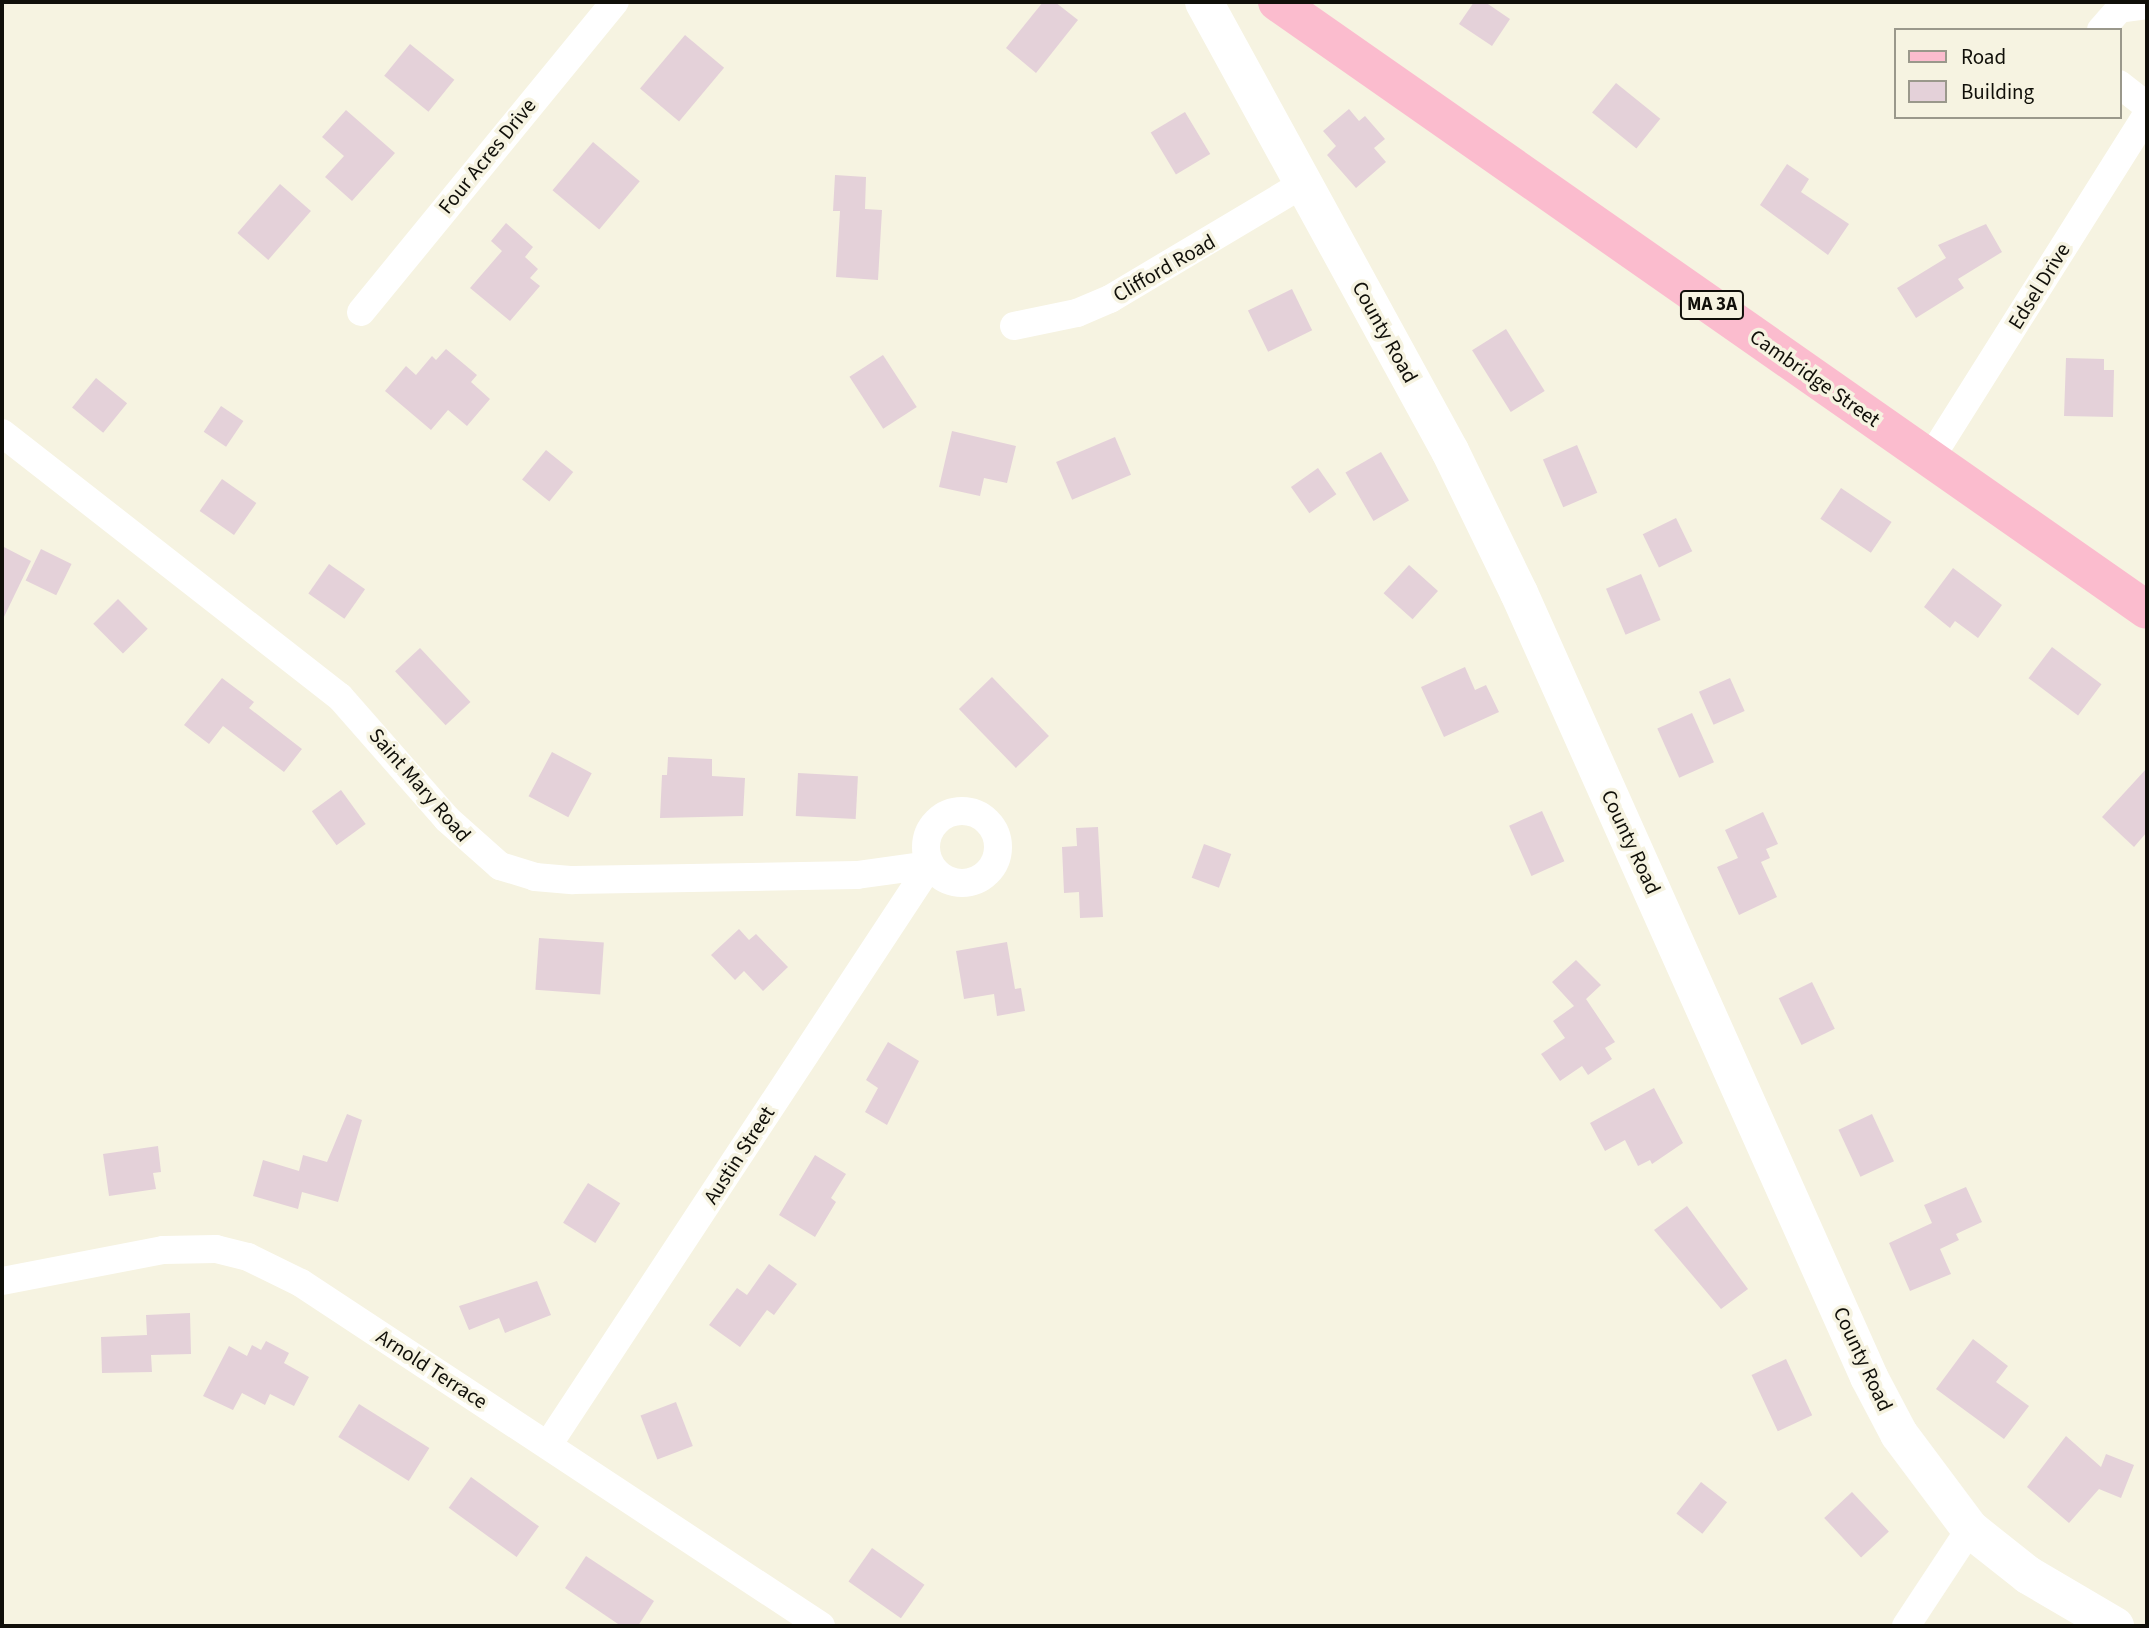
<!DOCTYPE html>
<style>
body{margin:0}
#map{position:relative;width:2149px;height:1628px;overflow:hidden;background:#f6f3e1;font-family:"Source Sans 3",sans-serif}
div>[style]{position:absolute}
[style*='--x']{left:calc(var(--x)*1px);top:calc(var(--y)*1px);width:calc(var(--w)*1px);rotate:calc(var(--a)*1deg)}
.building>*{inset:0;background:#e4d1d9;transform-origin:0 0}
.street>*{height:28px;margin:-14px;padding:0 14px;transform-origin:14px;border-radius:14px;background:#fff}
.street>.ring{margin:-14px;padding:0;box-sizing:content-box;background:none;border:28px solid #fff;border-radius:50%}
.secondary>*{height:38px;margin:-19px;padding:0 19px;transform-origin:19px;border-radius:19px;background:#fff}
.primary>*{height:38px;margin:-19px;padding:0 19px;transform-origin:19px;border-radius:19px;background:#fbbcce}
span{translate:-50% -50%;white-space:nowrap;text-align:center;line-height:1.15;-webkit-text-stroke:7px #f6f3e1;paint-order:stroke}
.shield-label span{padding:2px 5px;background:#f6f3e1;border:2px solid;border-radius:5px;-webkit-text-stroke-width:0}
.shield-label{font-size:19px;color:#100f09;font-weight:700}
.street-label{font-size:21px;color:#100f09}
.frame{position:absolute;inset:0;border:4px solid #100f09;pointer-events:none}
.legend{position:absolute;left:1894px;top:28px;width:228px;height:91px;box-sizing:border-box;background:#f6f3e1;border:2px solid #9a988b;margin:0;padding:9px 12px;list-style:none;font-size:21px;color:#100f09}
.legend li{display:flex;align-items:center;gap:14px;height:35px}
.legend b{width:35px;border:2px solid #9a988b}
</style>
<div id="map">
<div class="building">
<i style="clip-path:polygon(1043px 2px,1055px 2px,1078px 20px,1036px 73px,1006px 48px)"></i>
<i style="clip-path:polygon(1474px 2px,1485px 2px,1510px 19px,1492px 46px,1459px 24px)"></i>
<i style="left:685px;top:35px;width:51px;height:70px;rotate:40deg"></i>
<i style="left:410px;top:44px;width:57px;height:41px;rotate:39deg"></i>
<i style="left:1616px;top:83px;width:57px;height:38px;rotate:39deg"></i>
<i style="clip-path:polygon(1349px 109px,1359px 121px,1365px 116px,1385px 139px,1374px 148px,1386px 162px,1356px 188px,1327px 155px,1336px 146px,1323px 131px)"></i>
<i style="clip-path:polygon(346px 110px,395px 153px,352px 201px,325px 177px,344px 156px,322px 137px)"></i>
<i style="left:1185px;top:112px;width:49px;height:40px;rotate:59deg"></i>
<i style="left:593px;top:142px;width:61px;height:63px;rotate:40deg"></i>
<i style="clip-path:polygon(1787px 164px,1809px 179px,1801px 192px,1849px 224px,1828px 255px,1760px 205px)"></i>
<i style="clip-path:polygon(835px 175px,866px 177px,865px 209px,882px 210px,878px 280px,836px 277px,840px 211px,833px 211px)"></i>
<i style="left:280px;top:184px;width:41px;height:65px;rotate:41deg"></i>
<i style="clip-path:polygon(506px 223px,533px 247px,525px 257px,538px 269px,530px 278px,540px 286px,510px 321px,470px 288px,502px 251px,491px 241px)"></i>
<i style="clip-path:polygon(1986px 224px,2002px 252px,1958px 279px,1964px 288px,1916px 318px,1897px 288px,1946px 258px,1938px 245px)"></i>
<i style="left:1292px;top:289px;width:46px;height:49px;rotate:64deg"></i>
<i style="left:1506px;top:329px;width:73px;height:40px;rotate:58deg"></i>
<i style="clip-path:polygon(446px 349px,477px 375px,471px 382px,490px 399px,467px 426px,448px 410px,431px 430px,385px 391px,406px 366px,416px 375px,432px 356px,436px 360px)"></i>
<i style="left:883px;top:355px;width:62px;height:40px;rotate:57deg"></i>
<i style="clip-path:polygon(2066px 358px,2104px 359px,2104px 370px,2114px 370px,2113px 417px,2064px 416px)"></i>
<i style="left:96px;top:378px;width:40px;height:38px;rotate:39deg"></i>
<i style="left:221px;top:406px;width:27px;height:31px;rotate:34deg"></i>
<i style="clip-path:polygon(952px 431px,1016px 446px,1007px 483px,984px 478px,980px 496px,939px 487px)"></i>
<i style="left:1115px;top:437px;width:41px;height:64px;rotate:67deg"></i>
<i style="left:1577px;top:445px;width:52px;height:37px;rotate:67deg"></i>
<i style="left:546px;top:450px;width:35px;height:38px;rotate:39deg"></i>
<i style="left:1381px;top:452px;width:56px;height:41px;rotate:60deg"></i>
<i style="left:1318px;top:468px;width:32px;height:33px;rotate:55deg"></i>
<i style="left:222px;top:479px;width:42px;height:39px;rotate:35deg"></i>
<i style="left:1841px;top:488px;width:61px;height:37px;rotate:34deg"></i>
<i style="left:1676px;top:518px;width:37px;height:37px;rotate:64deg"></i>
<i style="clip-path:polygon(2px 546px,31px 561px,2px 621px)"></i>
<i style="left:41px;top:549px;width:34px;height:35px;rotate:26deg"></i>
<i style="left:329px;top:564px;width:44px;height:36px;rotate:35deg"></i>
<i style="left:1409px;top:565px;width:39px;height:38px;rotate:42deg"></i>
<i style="clip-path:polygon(1953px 568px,2002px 605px,1978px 638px,1955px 621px,1950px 628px,1924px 607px)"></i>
<i style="left:1641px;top:574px;width:50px;height:38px;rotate:67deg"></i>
<i style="left:118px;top:599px;width:42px;height:35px;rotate:45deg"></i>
<i style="left:2052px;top:647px;width:62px;height:39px;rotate:37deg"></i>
<i style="left:420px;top:648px;width:74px;height:34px;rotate:47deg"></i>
<i style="clip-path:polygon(1465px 667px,1475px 690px,1486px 685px,1499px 712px,1444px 737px,1421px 687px)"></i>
<i style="left:992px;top:677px;width:82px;height:46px;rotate:46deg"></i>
<i style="clip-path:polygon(222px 678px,254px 702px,249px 708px,302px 749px,284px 772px,223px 726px,209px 744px,184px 725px)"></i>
<i style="left:1730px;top:678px;width:36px;height:34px;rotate:66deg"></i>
<i style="left:1692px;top:713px;width:54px;height:38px;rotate:66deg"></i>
<i style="left:552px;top:752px;width:45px;height:50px;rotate:28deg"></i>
<i style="clip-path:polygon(668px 757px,712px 759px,712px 776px,745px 778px,743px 816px,660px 818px,662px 775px,667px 775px)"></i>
<i style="clip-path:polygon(2147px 768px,2147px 832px,2134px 847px,2102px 817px)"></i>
<i style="left:798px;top:773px;width:60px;height:43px;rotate:3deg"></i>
<i style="left:341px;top:790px;width:42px;height:36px;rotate:54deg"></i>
<i style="left:1542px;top:811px;width:55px;height:36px;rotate:66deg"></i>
<i style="clip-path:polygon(1763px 812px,1778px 844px,1766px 849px,1770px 858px,1761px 862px,1777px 897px,1739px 915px,1717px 867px,1738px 858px,1725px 830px)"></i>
<i style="clip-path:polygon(1098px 827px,1103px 917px,1080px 918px,1079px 892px,1064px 893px,1062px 847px,1077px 846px,1076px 828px)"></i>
<i style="left:1204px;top:844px;width:29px;height:36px;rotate:20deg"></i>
<i style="clip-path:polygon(739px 929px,749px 940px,756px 934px,788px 967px,763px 991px,744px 971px,735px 980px,711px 955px)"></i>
<i style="left:539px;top:938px;width:65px;height:52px;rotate:4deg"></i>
<i style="clip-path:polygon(1007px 942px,1015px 989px,1021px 988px,1025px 1011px,997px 1016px,994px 994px,964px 999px,956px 951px)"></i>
<i style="clip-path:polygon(1576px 960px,1601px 985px,1586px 999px,1615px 1042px,1605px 1048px,1612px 1059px,1588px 1075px,1582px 1066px,1560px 1081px,1541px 1054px,1565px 1038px,1553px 1021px,1574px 1006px,1552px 982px)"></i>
<i style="left:1812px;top:982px;width:52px;height:37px;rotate:64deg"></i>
<i style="clip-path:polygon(888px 1042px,919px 1061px,887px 1125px,865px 1112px,878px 1088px,866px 1080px)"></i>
<i style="clip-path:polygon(1654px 1088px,1683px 1143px,1652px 1164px,1650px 1160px,1638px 1166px,1625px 1140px,1605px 1151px,1590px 1123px)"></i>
<i style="clip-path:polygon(347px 1114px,362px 1120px,338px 1202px,302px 1192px,298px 1209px,253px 1196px,263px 1160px,299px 1171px,303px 1155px,327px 1162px)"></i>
<i style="left:1872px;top:1114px;width:52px;height:37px;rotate:65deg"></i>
<i style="clip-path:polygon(158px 1146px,161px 1172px,153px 1173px,156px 1189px,109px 1196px,103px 1154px)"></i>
<i style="clip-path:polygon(815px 1155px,846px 1174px,831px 1198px,836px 1202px,815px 1237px,779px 1215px)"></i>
<i style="left:588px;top:1183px;width:38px;height:47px;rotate:32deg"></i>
<i style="clip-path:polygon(1966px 1187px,1982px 1222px,1956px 1234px,1959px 1240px,1940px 1249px,1951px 1274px,1910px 1291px,1889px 1243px,1932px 1223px,1924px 1205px)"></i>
<i style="clip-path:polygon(1687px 1206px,1748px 1289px,1721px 1309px,1654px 1230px)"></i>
<i style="clip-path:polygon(769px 1264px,797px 1284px,774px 1315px,767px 1310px,740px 1347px,709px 1325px,737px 1288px,747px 1295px)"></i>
<i style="clip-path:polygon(537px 1281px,551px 1315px,505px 1333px,499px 1318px,469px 1330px,459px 1306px)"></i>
<i style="clip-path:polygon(190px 1313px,191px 1354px,151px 1355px,152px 1372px,102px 1373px,101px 1337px,147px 1335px,146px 1315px)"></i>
<i style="clip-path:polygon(1973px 1339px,2008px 1366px,1996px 1382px,2029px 1406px,2004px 1439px,1936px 1389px)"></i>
<i style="clip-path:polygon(266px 1341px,289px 1353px,284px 1363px,309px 1377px,294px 1406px,270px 1394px,265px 1405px,242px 1393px,233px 1410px,203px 1396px,229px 1346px,247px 1356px,252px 1345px,261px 1350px)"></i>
<i style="left:1786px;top:1359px;width:62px;height:38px;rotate:65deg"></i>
<i style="left:676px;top:1402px;width:47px;height:38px;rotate:69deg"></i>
<i style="left:359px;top:1404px;width:83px;height:39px;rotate:32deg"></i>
<i style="clip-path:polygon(2066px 1436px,2101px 1467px,2106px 1454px,2134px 1465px,2121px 1498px,2099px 1489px,2069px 1523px,2027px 1487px)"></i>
<i style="left:471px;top:1477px;width:84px;height:38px;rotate:36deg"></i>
<i style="left:1701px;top:1482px;width:33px;height:40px;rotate:38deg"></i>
<i style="left:1852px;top:1492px;width:54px;height:38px;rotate:47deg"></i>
<i style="left:872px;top:1548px;width:64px;height:41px;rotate:35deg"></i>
<i style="clip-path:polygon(586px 1556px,654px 1601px,638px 1626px,621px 1626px,565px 1588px)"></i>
</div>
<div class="street">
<i style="--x:2101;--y:30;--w:28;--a:-49"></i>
<i style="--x:2119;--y:9;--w:28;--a:-8"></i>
<i style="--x:2119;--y:84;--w:36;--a:38"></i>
<i style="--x:361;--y:312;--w:401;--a:-50.7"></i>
<i style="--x:1014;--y:326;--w:64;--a:-11.7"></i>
<i style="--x:1077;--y:313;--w:36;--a:-23"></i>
<i style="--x:1110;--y:299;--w:225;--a:-30.8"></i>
<i style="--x:2;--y:433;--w:429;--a:38"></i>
<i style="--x:340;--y:697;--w:162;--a:48.7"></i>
<i style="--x:447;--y:819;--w:71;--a:41.6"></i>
<i style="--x:500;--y:866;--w:37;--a:17"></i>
<i style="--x:535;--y:877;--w:38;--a:5"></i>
<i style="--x:573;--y:880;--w:284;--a:-1"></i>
<i style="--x:857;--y:875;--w:74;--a:-7.8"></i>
<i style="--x:1930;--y:459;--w:408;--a:-57.8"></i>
<i class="ring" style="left:926px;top:811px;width:44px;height:44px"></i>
<i style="--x:2;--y:1281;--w:164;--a:-10.9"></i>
<i style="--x:163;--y:1250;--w:53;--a:-1.1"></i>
<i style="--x:216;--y:1249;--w:33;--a:14"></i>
<i style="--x:248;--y:1257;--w:59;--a:26.1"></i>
<i style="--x:301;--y:1283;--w:623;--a:33.41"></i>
<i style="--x:548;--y:1445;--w:694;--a:-56.63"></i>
<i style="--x:1906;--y:1626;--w:116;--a:-56.6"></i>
</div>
<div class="secondary">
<i style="--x:1204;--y:2;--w:512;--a:61.28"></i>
<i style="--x:1450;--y:451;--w:158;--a:64.1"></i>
<i style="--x:1519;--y:593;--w:859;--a:65.94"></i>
<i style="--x:1869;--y:1377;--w:64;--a:62.2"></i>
<i style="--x:1899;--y:1434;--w:119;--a:53.2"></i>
<i style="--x:1970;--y:1529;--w:74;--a:38.4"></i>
<i style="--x:2028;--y:1575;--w:101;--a:30.4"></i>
</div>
<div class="primary">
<i style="--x:1277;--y:2;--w:1061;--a:34.95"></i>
</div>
<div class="shield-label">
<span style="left:1712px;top:305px">MA 3A</span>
</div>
<div class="street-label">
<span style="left:487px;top:156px;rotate:-51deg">Four Acres Drive</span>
<span style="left:1164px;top:268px;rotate:-30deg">Clifford Road</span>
<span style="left:2039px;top:286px;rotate:-58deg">Edsel Drive</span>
<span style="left:1385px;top:332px;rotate:61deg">County Road</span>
<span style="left:1815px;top:378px;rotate:35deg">Cambridge Street</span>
<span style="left:420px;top:785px;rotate:49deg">Saint Mary Road</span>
<span style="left:1631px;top:842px;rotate:65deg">County Road</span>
<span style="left:739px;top:1155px;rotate:-57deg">Austin Street</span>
<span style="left:1863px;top:1359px;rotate:65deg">County Road</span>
<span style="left:432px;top:1369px;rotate:33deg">Arnold Terrace</span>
</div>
<div class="frame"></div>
<ul class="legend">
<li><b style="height:9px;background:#fbbcce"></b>Road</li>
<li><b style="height:19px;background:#e4d1d9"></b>Building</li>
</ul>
</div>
